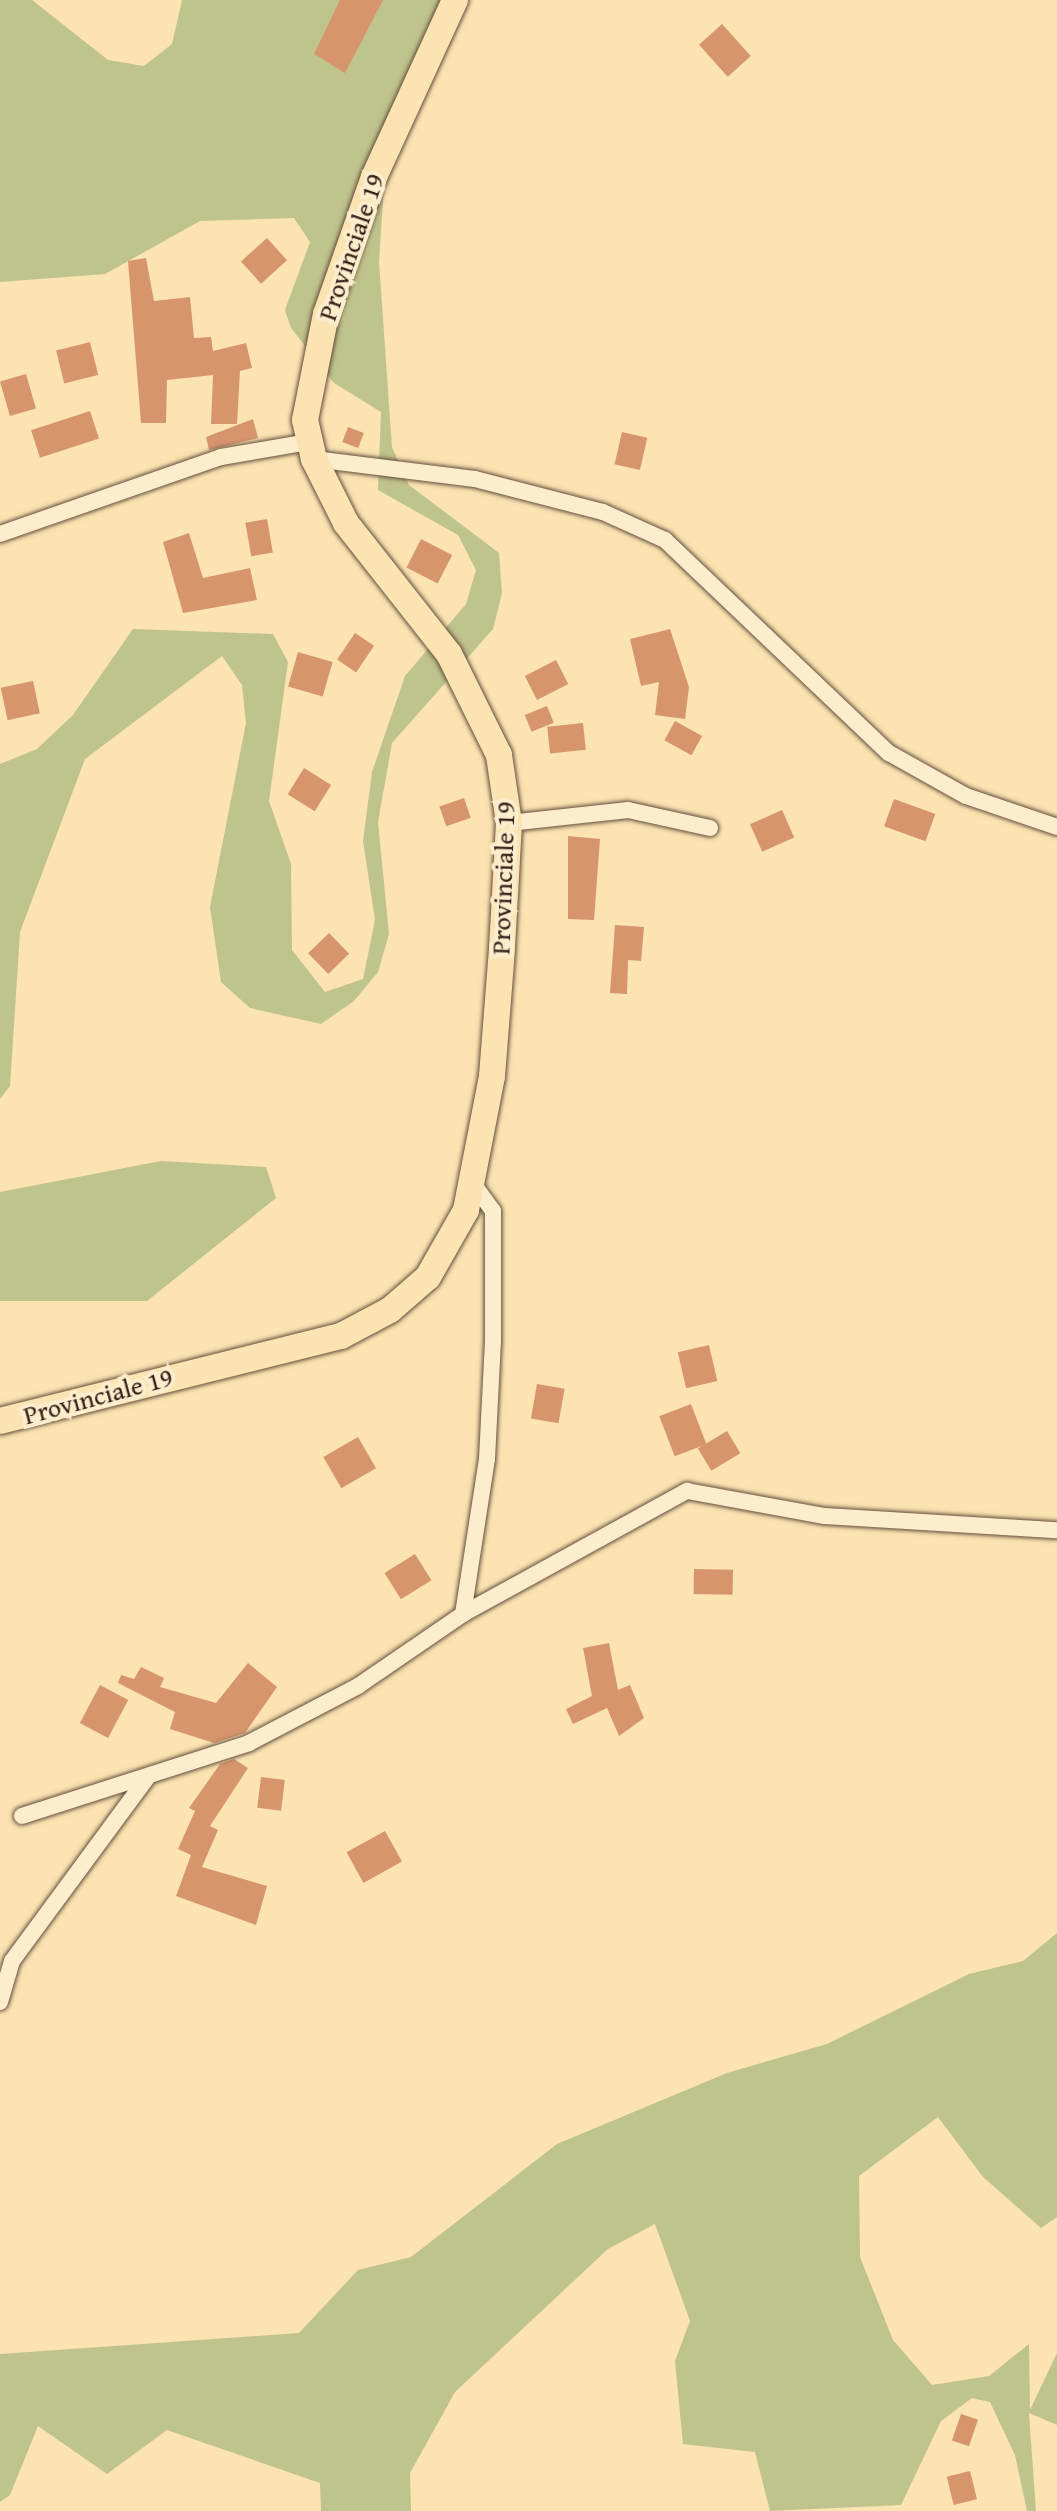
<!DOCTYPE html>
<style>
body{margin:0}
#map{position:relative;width:1057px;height:2511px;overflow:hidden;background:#fbe3b2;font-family:"Gentium Book Plus",serif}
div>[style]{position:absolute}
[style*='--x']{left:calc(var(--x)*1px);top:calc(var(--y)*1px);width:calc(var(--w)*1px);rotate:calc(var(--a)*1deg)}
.green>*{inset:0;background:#bfc38c}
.building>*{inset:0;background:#d7956e;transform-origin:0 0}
.roads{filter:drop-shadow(0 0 2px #644e3c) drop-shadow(0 0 2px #644e3c)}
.street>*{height:16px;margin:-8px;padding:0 8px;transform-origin:8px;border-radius:8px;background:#fcedcd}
.primary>*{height:26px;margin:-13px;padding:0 13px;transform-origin:13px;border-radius:13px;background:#fbe3b2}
span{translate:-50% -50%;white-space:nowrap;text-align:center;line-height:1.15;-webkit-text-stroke:8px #fcedcd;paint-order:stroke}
.street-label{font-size:26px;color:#321d14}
</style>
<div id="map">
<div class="green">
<i style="clip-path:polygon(0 0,32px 0,108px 60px,144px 66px,172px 44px,182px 0,453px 0,386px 154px,379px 262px,392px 447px,409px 485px,499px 553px,502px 593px,493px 629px,392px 743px,378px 822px,389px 934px,378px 972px,354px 1001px,321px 1024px,250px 1008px,221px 982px,210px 907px,246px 723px,242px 685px,222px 656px,85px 759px,20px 932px,10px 1086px,0 1099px,0 764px,37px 749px,73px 715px,133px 629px,273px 634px,288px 662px,269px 801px,291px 864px,292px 950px,325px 992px,363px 979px,375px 920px,363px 841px,372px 772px,405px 676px,466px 604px,476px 570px,458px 535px,378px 490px,381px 412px,334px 383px,291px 328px,285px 310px,310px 242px,294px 218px,200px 221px,105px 274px,0 282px)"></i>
<i style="clip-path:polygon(161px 1161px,266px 1167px,276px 1198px,147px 1301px,0 1301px,0 1192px)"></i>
<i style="clip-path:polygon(1057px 1933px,1057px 2217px,1041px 2228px,983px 2177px,938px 2117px,859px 2176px,860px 2257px,893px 2340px,932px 2385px,989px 2376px,1029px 2344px,1030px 2410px,1057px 2353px,1057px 2425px,1029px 2413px,1036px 2511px,1027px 2511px,1015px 2455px,990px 2402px,972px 2398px,941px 2421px,901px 2505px,770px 2511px,755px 2452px,683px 2444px,675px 2361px,690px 2321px,655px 2224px,608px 2249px,455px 2392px,410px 2473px,411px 2511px,321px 2511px,320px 2483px,167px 2430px,107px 2474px,38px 2426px,10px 2495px,0 2502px,0 2354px,299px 2333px,358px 2270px,411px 2257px,557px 2144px,727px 2073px,827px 2044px,969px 1974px,1023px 1961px)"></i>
</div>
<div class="building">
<i style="clip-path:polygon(340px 0,383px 0,345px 73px,314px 54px)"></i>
<i style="left:722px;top:24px;width:43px;height:31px;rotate:48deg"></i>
<i style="left:267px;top:238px;width:30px;height:35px;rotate:48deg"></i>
<i style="clip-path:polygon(146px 258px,154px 301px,190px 297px,194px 338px,211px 337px,213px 351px,246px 343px,252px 368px,240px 371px,237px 424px,211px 424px,213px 375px,167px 380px,166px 423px,141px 423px,128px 261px)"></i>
<i style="left:90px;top:342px;width:34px;height:35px;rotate:76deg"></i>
<i style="left:26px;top:374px;width:36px;height:27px;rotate:74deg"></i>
<i style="left:90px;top:411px;width:29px;height:62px;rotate:72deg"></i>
<i style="clip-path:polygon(253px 419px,258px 438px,209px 450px,206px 437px)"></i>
<i style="left:348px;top:427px;width:17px;height:16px;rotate:21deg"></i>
<i style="left:622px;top:432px;width:26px;height:33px;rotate:13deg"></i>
<i style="left:267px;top:519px;width:34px;height:22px;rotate:80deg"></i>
<i style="clip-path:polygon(189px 533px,203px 578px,250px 568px,257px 600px,183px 613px,163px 542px)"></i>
<i style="left:421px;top:539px;width:35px;height:32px;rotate:27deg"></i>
<i style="clip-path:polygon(670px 629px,689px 687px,685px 719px,655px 715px,659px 682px,641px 686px,630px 639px)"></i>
<i style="left:355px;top:633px;width:23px;height:32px;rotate:34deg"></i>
<i style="left:298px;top:652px;width:36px;height:36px;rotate:16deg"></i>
<i style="left:556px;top:660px;width:27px;height:35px;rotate:63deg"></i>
<i style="left:33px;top:681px;width:33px;height:33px;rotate:78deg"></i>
<i style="left:547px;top:706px;width:18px;height:24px;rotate:68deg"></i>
<i style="left:675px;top:721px;width:31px;height:22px;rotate:29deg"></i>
<i style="left:583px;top:723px;width:27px;height:36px;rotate:84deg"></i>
<i style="left:304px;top:768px;width:32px;height:31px;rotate:32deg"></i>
<i style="left:464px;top:798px;width:21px;height:26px;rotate:71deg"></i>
<i style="left:894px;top:799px;width:44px;height:29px;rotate:20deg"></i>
<i style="left:782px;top:810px;width:30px;height:35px;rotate:66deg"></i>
<i style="clip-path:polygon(568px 836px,600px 839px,594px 920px,568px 919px)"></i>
<i style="clip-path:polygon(615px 925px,644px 927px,641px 961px,628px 960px,627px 994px,610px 993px)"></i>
<i style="left:329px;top:933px;width:29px;height:29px;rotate:46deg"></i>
<i style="left:709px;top:1345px;width:37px;height:32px;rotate:77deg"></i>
<i style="left:537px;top:1384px;width:28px;height:35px;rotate:10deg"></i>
<i style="left:691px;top:1404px;width:43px;height:34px;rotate:69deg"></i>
<i style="left:727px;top:1431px;width:26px;height:34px;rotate:59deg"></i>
<i style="left:358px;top:1437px;width:36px;height:40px;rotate:60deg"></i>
<i style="left:415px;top:1554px;width:31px;height:36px;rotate:58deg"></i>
<i style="left:694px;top:1569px;width:39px;height:25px;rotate:1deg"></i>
<i style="clip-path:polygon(609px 1643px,618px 1690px,630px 1685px,644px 1718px,619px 1736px,607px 1708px,573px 1724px,566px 1709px,592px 1696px,583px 1648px)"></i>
<i style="clip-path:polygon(248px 1663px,277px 1687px,245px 1733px,214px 1743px,170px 1729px,175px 1712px,118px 1683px,121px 1675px,134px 1679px,141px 1667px,164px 1678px,160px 1687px,216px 1703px)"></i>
<i style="left:100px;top:1685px;width:32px;height:43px;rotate:28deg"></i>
<i style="clip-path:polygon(234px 1759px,248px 1768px,210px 1826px,218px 1830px,202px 1867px,267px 1886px,256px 1925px,176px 1896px,191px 1855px,178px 1849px,195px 1811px,189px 1808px,220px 1764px)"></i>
<i style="left:261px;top:1777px;width:24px;height:31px;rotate:7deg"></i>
<i style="left:385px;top:1831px;width:35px;height:44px;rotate:61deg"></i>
<i style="left:961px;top:2414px;width:18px;height:28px;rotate:19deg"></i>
<i style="left:970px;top:2471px;width:29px;height:24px;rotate:76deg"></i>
</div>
<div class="roads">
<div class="street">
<i style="--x:314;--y:459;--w:162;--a:7.1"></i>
<i style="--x:475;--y:479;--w:132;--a:14.5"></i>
<i style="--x:603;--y:512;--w:68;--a:24.3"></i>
<i style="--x:665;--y:540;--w:309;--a:43.6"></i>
<i style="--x:889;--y:753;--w:88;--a:29.2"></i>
<i style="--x:966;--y:796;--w:96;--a:18.8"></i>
<i style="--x:0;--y:534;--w:234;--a:-19.2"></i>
<i style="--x:221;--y:457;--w:88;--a:-9.8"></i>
<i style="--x:509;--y:823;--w:120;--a:-6.2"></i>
<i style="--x:628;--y:810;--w:84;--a:12.4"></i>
<i style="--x:463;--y:1614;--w:256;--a:-28.8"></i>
<i style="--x:687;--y:1491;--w:140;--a:10.3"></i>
<i style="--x:825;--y:1516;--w:232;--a:3.5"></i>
<i style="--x:22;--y:1816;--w:238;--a:-17.8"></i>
<i style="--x:249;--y:1743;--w:123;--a:-27.6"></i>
<i style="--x:358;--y:1686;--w:127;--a:-34.4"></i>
<i style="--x:463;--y:1614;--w:157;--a:-81.2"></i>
<i style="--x:487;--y:1459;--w:117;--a:-87.1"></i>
<i style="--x:493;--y:1342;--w:131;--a:-90"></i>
<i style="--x:493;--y:1211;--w:34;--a:-126"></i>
<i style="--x:0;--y:2002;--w:43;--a:-73.7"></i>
<i style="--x:12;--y:1961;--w:227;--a:-53.6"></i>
</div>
<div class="primary">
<i style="--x:0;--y:1421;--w:351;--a:-14"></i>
<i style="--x:341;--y:1336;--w:55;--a:-28"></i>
<i style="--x:390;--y:1310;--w:50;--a:-41"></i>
<i style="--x:428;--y:1277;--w:77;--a:-60.4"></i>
<i style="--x:466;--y:1210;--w:136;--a:-79"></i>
<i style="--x:492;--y:1076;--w:128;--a:-85.5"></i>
<i style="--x:502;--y:948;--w:125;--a:-86.8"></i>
<i style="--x:509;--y:823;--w:69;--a:-98.4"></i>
<i style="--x:499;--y:755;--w:113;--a:-116.3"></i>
<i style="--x:449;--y:654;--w:167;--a:-128.2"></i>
<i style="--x:346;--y:523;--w:72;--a:-116.6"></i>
<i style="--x:314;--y:459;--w:40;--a:-103"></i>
<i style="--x:305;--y:420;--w:108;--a:-78.8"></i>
<i style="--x:326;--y:314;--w:145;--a:-70.7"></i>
<i style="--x:374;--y:177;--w:195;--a:-65.4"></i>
</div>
</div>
<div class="street-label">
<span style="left:351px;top:247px;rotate:-71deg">Provinciale 19</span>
<span style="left:503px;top:878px;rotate:-88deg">Provinciale 19</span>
<span style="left:98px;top:1396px;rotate:-15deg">Provinciale 19</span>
</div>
</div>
